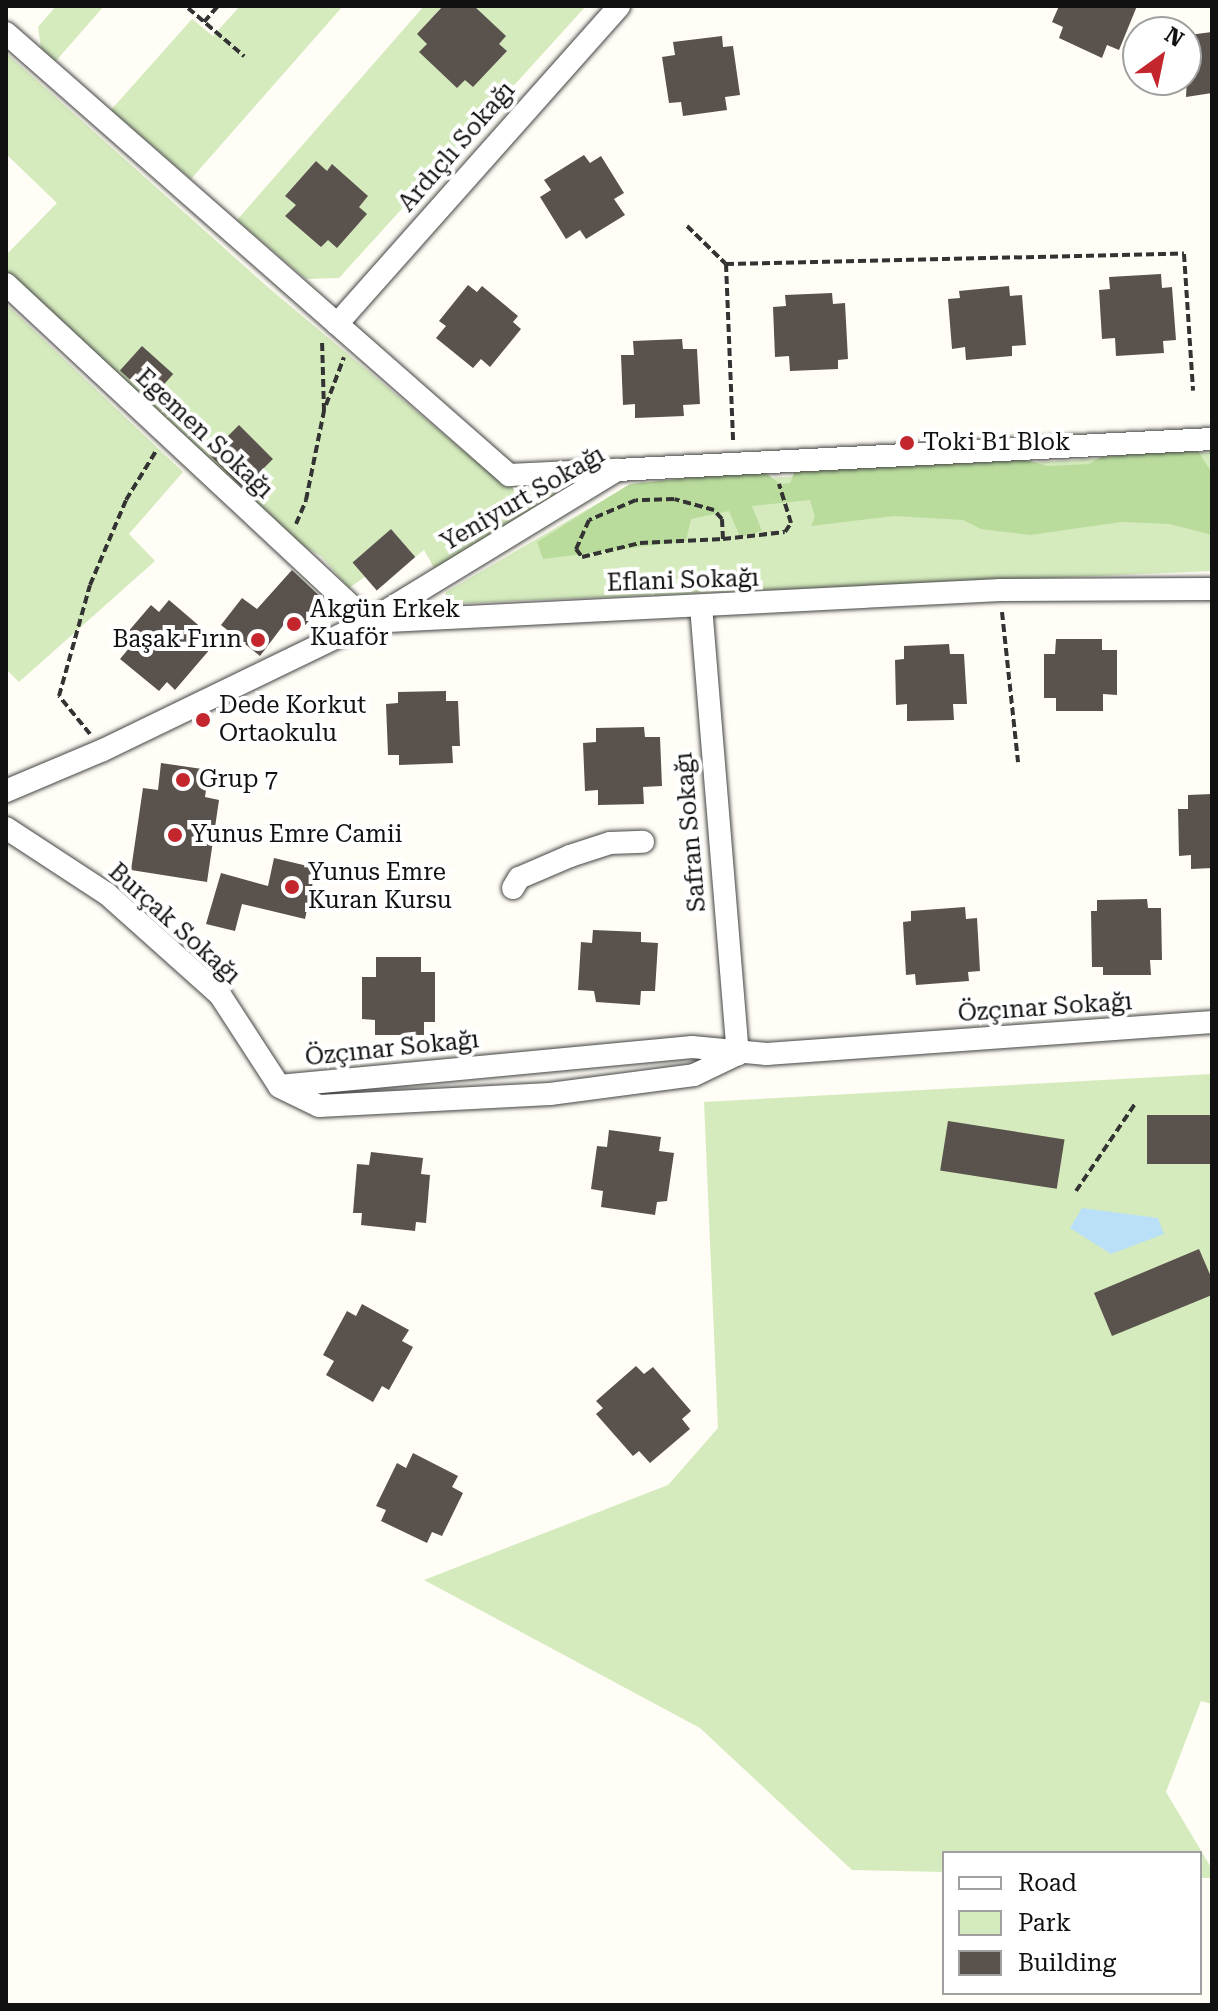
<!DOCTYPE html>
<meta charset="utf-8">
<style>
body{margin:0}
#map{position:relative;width:1218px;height:2011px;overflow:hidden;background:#fffdf5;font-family:"Roboto Serif",serif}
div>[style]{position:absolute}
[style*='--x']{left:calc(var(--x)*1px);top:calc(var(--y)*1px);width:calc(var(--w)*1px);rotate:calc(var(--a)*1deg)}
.green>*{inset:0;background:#d5ebbd}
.forest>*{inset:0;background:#b9dc9c}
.water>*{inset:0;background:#b9e0f7}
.building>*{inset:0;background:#5a524d;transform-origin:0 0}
.path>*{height:4px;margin-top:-2px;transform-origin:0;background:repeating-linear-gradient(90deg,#333 0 8px,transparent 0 12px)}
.roads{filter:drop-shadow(0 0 2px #444) drop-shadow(0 0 2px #444)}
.minor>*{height:22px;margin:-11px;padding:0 11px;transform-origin:11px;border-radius:11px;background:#fff}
.dots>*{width:22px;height:22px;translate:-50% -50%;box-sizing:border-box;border:4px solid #fff;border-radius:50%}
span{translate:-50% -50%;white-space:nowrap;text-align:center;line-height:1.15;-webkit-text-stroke:8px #fff;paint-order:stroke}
.street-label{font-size:24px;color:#111}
.poi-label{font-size:24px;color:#111}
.left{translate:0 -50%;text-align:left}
.right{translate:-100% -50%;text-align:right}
.frame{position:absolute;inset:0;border:8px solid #111;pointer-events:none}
.legend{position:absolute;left:942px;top:1851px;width:260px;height:144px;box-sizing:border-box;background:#fff;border:2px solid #a0a0a0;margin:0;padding:10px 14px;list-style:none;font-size:24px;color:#111}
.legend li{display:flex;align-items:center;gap:16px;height:40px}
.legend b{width:40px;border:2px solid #a0a0a0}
.north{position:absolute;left:1122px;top:16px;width:80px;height:80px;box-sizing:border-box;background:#fff;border:2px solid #a0a0a0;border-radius:50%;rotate:33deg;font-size:22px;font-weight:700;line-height:32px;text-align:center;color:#111}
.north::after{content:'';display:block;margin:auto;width:28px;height:36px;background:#c4262e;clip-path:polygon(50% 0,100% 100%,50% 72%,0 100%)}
</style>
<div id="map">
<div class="green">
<i style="clip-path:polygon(56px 6px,104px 6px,55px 62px,41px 48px,38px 27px)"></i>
<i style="clip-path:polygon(240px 6px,343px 6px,191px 179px,111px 110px,192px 19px,213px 36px)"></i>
<i style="clip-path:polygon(424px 6px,586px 6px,339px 278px,306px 279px,237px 220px)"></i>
<i style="clip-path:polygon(6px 53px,270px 289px,484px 468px,508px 484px,554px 490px,556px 496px,436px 571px,424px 550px,415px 557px,391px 529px,354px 563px,365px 577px,349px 588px,321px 556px,298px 543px,6px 270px,6px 255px,57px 203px,6px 154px)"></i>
<i style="clip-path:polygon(6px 304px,183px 472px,129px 534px,155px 561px,19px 682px,6px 669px)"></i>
<i style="clip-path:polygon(1212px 452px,1212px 571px,444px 604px,446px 592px,627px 486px)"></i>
<i style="clip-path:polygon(1212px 1074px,1212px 1704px,1201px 1701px,1166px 1792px,1212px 1869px,1212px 1878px,1200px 1878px,1200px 1853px,944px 1853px,944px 1872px,852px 1870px,700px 1728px,424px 1580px,668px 1485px,718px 1428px,704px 1102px)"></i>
</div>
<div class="forest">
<i style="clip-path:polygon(1196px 448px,1212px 473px,1212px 535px,1170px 524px,1121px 522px,1030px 535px,981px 529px,963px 520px,894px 516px,811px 526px,815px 517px,810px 500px,752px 506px,762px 531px,740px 537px,729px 511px,691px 519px,686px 541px,543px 559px,537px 542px,630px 484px,762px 470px,780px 484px,790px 483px,795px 471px,1021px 458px,1047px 466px,1089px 464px,1101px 457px)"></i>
</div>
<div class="water">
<i style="clip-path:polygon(1082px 1208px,1158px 1218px,1164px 1234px,1111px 1254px,1070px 1228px)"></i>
</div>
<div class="building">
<i style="clip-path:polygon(443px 6px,474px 6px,506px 36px,499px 44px,507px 51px,473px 87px,465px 80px,457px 88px,419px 52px,427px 44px,417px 34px)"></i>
<i style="clip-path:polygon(1059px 6px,1137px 6px,1119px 50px,1107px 45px,1102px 58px,1059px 38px,1063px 27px,1052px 22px)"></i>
<i style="clip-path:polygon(1212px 32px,1212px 93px,1186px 97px,1189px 35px)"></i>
<i style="clip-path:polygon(722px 36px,723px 47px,733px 46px,740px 95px,725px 97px,727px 110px,683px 116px,681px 102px,669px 103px,662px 57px,675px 55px,673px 42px)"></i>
<i style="clip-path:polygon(584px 155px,590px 163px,601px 156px,624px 193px,614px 199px,625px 215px,586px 239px,580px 230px,566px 239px,540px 197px,551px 190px,544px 180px)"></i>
<i style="clip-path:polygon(316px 161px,327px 171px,332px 164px,368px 196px,359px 207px,367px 214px,337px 248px,328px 240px,321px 247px,285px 216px,296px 205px,285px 196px)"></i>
<i style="clip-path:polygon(1161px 274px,1162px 288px,1172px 287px,1176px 340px,1163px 341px,1164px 353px,1116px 356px,1115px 338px,1102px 339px,1099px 290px,1110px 289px,1109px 277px)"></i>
<i style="clip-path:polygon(468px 285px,477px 292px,482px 286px,518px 316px,513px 322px,521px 329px,490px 367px,481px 359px,473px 368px,436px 338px,446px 326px,439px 321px)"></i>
<i style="clip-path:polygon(1009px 286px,1010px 296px,1022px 295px,1026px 345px,1012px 346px,1012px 356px,966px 360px,965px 347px,952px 349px,948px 299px,960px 298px,959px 291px)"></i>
<i style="clip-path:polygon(832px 293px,833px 304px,845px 303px,848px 359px,838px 360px,838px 369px,790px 371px,789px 356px,775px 357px,773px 307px,786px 306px,785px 295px)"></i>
<i style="clip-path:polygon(682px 339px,683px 349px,697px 349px,700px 404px,683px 405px,684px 416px,635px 418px,635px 404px,623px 405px,621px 355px,634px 355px,633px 341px)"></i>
<i style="left:142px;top:346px;width:42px;height:33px;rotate:42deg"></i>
<i style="left:239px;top:425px;width:48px;height:42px;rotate:45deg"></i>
<i style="left:391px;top:529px;width:37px;height:51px;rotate:49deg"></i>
<i style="clip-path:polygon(292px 570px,326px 602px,297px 634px,285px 623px,260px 656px,221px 625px,242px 598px,257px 609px)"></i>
<i style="clip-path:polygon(169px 600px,217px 641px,175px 690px,167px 682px,159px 691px,120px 659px,130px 647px,121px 640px,151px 605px,159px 612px)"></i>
<i style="clip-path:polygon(1056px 639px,1102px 639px,1102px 650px,1117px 650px,1117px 695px,1103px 694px,1103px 711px,1056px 711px,1056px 698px,1044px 698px,1044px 654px,1055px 654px)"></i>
<i style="clip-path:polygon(949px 644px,950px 654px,964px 654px,967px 704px,953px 704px,954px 720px,907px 721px,907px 704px,896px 705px,895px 660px,904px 659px,904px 646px)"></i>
<i style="clip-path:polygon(446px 691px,446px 701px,458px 701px,460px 746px,452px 746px,453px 763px,399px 765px,399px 755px,388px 755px,386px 704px,398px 703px,398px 692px)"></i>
<i style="clip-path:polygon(644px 727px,645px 737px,660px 737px,662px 786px,643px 787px,644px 804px,598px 805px,598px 790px,585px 791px,583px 743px,596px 742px,596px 728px)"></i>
<i style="clip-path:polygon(161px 763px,209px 770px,205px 797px,219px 800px,207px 882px,131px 870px,143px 788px,158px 790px)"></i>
<i style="clip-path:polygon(1212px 794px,1212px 868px,1191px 869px,1191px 855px,1179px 856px,1178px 809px,1188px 809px,1188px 795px)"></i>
<i style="clip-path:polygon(274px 858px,316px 868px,305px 919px,242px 904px,235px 931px,206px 924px,221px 873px,268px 886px)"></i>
<i style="clip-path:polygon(1147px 899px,1148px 908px,1161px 908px,1162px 960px,1150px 960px,1151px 975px,1103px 975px,1103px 967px,1092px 967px,1091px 911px,1097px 911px,1097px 900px)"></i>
<i style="clip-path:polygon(965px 907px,966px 919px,977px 918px,980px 971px,968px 972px,969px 981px,916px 985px,915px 974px,906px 975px,903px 922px,911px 921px,911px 911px)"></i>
<i style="clip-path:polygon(593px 930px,641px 932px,641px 942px,658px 943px,655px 991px,641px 991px,640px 1005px,596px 1002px,594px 991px,578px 990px,581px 942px,592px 943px)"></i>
<i style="clip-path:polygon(376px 957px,421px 957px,421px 972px,435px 972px,435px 1022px,424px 1022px,424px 1035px,375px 1035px,375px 1020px,362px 1019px,362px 977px,376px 977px)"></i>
<i style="left:1212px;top:1115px;width:49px;height:65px;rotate:90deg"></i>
<i style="left:948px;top:1121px;width:118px;height:50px;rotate:9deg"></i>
<i style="clip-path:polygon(609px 1130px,661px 1137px,659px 1151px,674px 1153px,667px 1201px,657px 1202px,655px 1215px,601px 1207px,603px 1191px,591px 1189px,597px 1146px,607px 1147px)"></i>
<i style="clip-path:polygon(371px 1152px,423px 1158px,421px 1174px,430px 1175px,426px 1223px,416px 1222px,415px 1231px,361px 1225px,362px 1213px,353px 1213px,357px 1164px,369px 1165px)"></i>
<i style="clip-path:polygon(1199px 1249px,1212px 1279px,1212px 1295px,1112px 1336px,1094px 1293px)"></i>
<i style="clip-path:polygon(362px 1304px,409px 1330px,402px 1341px,413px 1347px,389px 1390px,382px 1386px,373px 1402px,326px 1375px,334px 1361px,323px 1355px,347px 1311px,356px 1316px)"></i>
<i style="clip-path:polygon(636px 1366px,644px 1374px,653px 1367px,691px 1411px,682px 1419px,690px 1429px,650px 1463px,639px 1451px,633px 1456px,596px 1414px,603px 1408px,596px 1401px)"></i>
<i style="clip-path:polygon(413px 1453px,458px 1476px,452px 1487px,463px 1493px,442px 1536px,432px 1532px,427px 1543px,381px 1521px,386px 1510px,376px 1506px,397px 1463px,406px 1468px)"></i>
</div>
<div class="path">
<i style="--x:188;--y:8;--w:74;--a:40.6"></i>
<i style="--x:204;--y:22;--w:21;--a:-49"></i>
<i style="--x:687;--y:226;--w:54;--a:44.3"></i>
<i style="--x:726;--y:264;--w:178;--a:87.7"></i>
<i style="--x:726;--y:264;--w:458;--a:-1.3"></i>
<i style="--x:1184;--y:254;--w:137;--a:86.2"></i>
<i style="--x:326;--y:405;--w:51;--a:-69.4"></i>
<i style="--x:296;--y:524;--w:26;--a:-67"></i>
<i style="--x:306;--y:500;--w:91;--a:-78.6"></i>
<i style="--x:324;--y:411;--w:70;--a:-91.6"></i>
<i style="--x:723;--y:539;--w:20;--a:-93"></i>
<i style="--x:722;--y:519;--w:12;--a:-132"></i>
<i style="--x:714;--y:510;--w:41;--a:-164.6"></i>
<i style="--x:674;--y:499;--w:38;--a:178"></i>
<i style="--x:636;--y:500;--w:51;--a:156.9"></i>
<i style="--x:589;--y:520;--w:32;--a:114"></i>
<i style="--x:576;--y:549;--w:10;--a:53"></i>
<i style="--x:582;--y:557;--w:60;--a:-13.6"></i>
<i style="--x:640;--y:543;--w:83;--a:-2.8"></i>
<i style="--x:723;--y:539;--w:62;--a:-6.4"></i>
<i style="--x:785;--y:532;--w:11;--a:-56"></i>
<i style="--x:791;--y:523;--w:41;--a:-107.1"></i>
<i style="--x:1002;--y:612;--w:151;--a:83.9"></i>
<i style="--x:90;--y:734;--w:49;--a:-129.2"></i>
<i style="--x:59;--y:696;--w:115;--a:-74.4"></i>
<i style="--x:90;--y:585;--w:92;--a:-67"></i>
<i style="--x:126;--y:500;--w:57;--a:-58.5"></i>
<i style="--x:1076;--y:1191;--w:105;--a:-55.9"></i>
</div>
<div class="roads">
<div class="minor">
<i style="--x:6;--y:33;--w:670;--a:41.31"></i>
<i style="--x:509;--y:475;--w:105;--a:-2.7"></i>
<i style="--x:6;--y:284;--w:495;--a:43"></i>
<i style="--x:368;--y:622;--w:633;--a:-2.9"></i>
<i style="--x:1000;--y:590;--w:212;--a:-0.3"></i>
<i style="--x:337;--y:324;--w:425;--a:-48.4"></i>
<i style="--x:701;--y:606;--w:450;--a:85.3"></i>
<i style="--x:6;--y:791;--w:105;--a:-22.9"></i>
<i style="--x:103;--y:750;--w:294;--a:-25.8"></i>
<i style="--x:368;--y:622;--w:292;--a:-31.4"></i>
<i style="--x:617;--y:470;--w:596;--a:-2.98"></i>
<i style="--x:6;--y:828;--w:121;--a:33.2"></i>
<i style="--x:107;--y:894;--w:152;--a:41.8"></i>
<i style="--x:220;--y:995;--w:108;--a:57"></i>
<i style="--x:513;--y:888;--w:12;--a:-59"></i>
<i style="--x:519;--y:878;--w:56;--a:-23.3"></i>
<i style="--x:570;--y:856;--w:42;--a:-18"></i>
<i style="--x:610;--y:843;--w:33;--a:-2"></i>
<i style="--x:279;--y:1086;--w:415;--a:-5.4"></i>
<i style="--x:692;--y:1047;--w:75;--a:5.3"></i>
<i style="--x:767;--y:1054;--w:446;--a:-4.1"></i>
<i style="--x:280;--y:1087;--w:43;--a:26"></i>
<i style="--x:319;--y:1106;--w:231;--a:-3"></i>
<i style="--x:550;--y:1094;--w:145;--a:-7.5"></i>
<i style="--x:694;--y:1075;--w:49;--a:-25.5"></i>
</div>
</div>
<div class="dots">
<i style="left:907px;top:443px;background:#c4262e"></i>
<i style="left:294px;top:624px;background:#c4262e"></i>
<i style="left:258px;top:640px;background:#c4262e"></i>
<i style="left:203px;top:720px;background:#c4262e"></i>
<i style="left:183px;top:780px;background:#c4262e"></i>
<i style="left:175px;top:835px;background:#c4262e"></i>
<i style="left:292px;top:887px;background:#c4262e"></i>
</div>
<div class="street-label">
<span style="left:457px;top:147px;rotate:-49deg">Ardıçlı Sokağı</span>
<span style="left:204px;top:434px;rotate:43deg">Egemen Sokağı</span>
<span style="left:523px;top:499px;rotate:-30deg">Yeniyurt Sokağı</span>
<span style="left:683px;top:581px;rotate:-2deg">Eflani Sokağı</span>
<span style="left:691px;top:832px;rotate:-95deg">Safran Sokağı</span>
<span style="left:174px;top:924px;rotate:42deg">Burçak Sokağı</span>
<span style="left:1045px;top:1008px;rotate:-4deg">Özçınar Sokağı</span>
<span style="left:392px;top:1049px;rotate:-6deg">Özçınar Sokağı</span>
</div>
<div class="poi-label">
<span class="left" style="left:923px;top:443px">Toki B1 Blok</span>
<span class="left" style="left:310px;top:624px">Akgün Erkek<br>Kuaför</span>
<span class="right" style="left:242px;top:640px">Başak Fırın</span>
<span class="left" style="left:219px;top:720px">Dede Korkut<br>Ortaokulu</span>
<span class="left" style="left:199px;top:780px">Grup 7</span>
<span class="left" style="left:191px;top:835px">Yunus Emre Camii</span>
<span class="left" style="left:308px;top:887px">Yunus Emre<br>Kuran Kursu</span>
</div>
<div class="frame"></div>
<ul class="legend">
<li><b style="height:10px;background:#fff"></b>Road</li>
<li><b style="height:22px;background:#d5ebbd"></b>Park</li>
<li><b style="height:22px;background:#5a524d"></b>Building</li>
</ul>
<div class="north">N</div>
</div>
